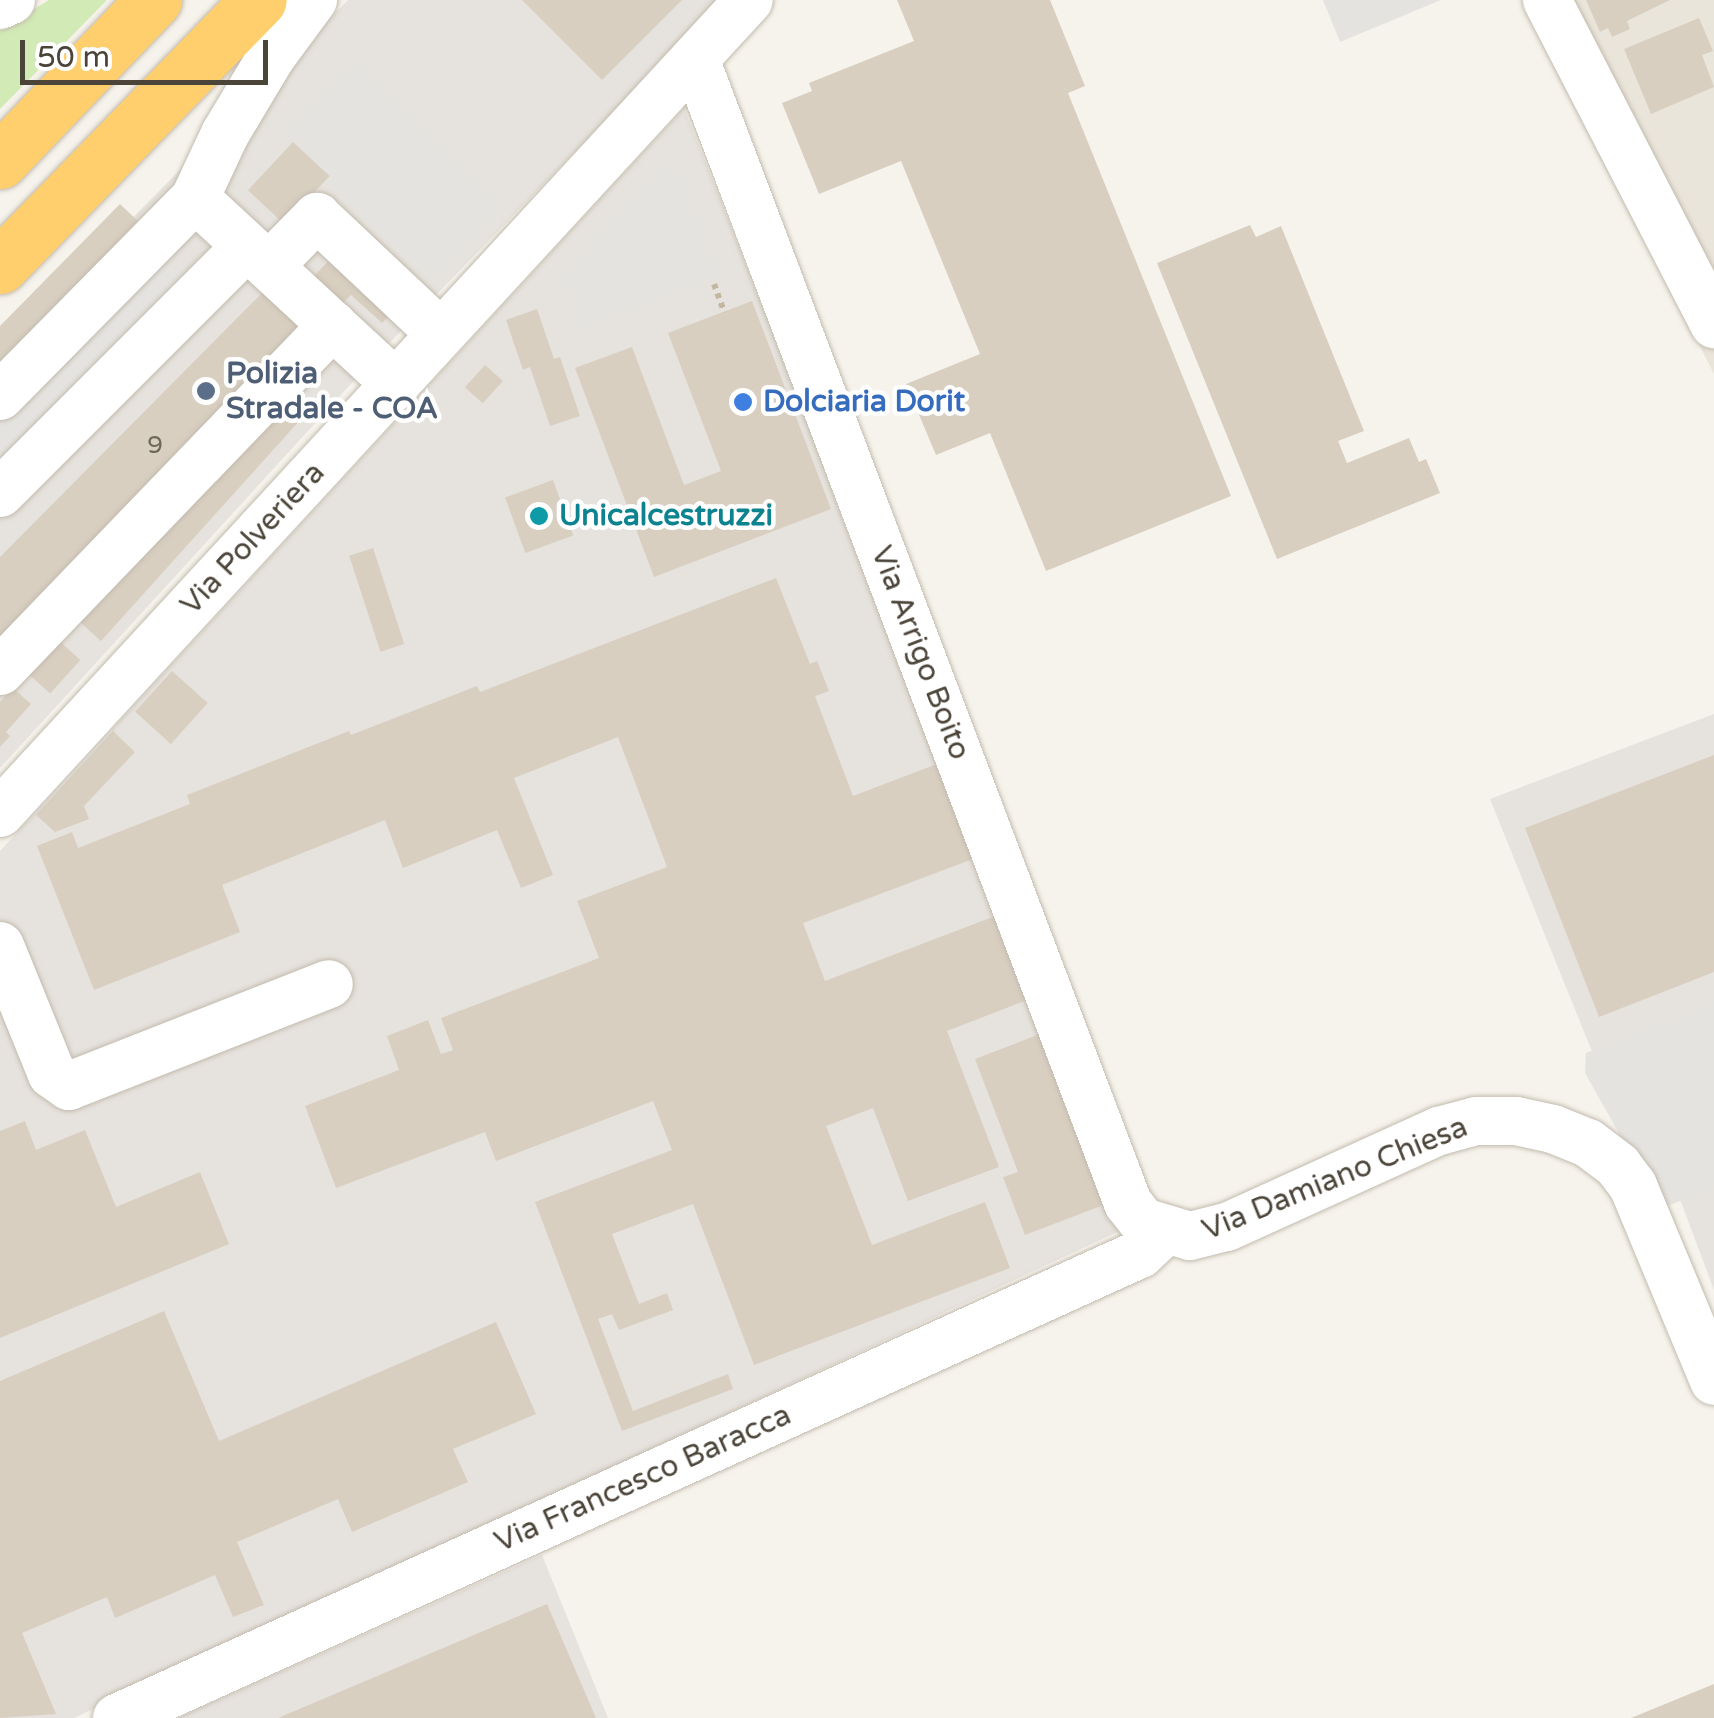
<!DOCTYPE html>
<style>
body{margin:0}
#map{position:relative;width:1714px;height:1718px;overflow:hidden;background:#f6f3ec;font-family:"Varela Round",sans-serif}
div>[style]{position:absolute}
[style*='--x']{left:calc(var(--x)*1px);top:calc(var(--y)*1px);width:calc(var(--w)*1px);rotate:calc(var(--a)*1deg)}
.residential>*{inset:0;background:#eae5da}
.industrial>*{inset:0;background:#e6e2dd}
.green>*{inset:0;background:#d2eab5}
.parking>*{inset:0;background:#e5e3e0}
.building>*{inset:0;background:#d8cfc1;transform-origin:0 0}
.path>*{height:6px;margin-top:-3px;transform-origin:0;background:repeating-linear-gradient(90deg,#c4b79f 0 5px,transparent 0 10px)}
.roads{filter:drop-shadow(0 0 2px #c2bbae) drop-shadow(0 0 2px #c2bbae)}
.minor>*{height:48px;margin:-24px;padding:0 24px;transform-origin:24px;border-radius:24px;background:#fff}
.highway>*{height:55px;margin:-27.5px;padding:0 27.5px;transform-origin:27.5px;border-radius:27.5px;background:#ffcf6e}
.dots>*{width:28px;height:28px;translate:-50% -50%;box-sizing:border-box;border:5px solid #fff;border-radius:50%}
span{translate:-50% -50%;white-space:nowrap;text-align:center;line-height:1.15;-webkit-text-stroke:9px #fff;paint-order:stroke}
.number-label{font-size:25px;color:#6e675b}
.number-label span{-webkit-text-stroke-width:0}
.service-label{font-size:30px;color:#4e5e75;font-weight:700}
.left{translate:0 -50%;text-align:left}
.shop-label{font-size:30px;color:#366cbe;font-weight:700}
.culture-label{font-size:30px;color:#0d838f;font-weight:700}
.street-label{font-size:30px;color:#4b4439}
.scale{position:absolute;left:20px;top:40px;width:248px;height:45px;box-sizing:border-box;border:5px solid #4b4439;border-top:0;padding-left:12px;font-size:30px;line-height:35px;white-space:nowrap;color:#4b4439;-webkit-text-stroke:8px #fff;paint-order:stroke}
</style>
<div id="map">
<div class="residential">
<i style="clip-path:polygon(1523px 0,1714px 0,1714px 374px)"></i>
</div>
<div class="industrial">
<i style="clip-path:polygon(348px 0,722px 0,372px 361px,0 768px,0 352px)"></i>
<i style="clip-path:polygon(684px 108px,1126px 1228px,74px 1718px,0 1718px,0 851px)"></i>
<i style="clip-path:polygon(1714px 714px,1714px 1290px,1672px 1178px,1593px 1054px,1490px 799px)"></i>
<i style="clip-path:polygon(542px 1555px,608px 1718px,178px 1718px)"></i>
</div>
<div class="green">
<i style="clip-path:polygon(49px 0,107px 0,0 109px,0 29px)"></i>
</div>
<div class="parking">
<i style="clip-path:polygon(1323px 0,1441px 0,1340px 42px)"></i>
<i style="clip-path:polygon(356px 60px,504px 207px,434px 282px,324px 181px,328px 175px,282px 132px)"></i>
<i style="clip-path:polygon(674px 149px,723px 276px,579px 330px,559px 276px)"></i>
<i style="clip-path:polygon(160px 264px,198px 273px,0 485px,0 409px)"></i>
<i style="clip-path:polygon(1714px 1001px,1714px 1189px,1661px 1208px,1585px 1073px,1586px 1053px)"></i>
</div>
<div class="building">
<i style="clip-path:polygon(522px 0,682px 0,602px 80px)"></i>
<i style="clip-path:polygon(897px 0,1050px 0,1085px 86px,1068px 93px,1231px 496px,1046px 571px,990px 433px,936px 455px,906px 384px,980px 354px,901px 161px,819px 194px,782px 103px,812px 91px,809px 83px,914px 41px)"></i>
<i style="clip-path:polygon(1586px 0,1670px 0,1627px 21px,1630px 29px,1612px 37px,1608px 28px,1600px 32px)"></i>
<i style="clip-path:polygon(1699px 18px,1713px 51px,1702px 55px,1714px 87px,1651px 114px,1624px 49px)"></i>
<i style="left:293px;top:142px;width:50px;height:66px;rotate:43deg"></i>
<i style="clip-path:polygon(120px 204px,141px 224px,0 367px,0 326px)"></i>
<i style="clip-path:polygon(1250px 225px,1256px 237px,1281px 226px,1364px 431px,1338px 441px,1347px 463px,1409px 438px,1419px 462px,1426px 459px,1440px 493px,1277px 559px,1157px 263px)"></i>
<i style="clip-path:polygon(338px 251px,398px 306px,382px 323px,351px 295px,343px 303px,314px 276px)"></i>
<i style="clip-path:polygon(265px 290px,310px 333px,0 645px,0 557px)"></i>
<i style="clip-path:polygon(752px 301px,831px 509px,654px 577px,575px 368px,632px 347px,684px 485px,721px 471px,668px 333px)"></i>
<i style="clip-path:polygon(537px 309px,554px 359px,560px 357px,580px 416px,550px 426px,530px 367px,523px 370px,506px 320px)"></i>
<i style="left:485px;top:365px;width:24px;height:30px;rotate:42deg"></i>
<i style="left:293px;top:386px;width:28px;height:318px;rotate:42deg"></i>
<i style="left:553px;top:480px;width:59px;height:51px;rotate:70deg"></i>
<i style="left:373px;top:548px;width:101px;height:25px;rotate:72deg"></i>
<i style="clip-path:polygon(776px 578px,810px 664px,817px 661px,829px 691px,815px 696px,853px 796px,937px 764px,973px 859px,803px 923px,825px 981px,995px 916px,1027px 1000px,947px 1031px,999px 1167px,908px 1201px,873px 1108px,826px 1126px,872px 1245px,985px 1202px,1010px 1268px,754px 1365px,693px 1204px,612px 1234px,639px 1304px,667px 1293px,673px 1310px,619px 1330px,612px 1314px,598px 1319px,633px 1411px,728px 1374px,733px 1389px,622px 1431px,535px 1202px,672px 1150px,653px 1101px,496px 1161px,485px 1132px,336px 1188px,305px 1106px,399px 1070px,387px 1036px,428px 1020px,441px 1054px,453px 1050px,441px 1018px,599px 958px,577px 901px,667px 867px,618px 737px,514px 778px,553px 875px,521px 888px,497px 830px,403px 868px,385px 820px,222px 885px,240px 932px,94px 990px,37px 846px,72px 832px,78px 848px,190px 804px,187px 795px,349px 731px,351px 735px,477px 686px,480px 692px)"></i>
<i style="left:58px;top:640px;width:30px;height:45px;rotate:42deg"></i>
<i style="left:172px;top:671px;width:48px;height:55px;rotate:42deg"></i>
<i style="clip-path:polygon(13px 688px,31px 704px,6px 732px,10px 736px,0 747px,0 702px)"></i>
<i style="clip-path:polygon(113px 731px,135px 752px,84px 806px,89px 819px,55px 832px,36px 815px)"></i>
<i style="clip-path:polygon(1714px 755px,1714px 972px,1599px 1017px,1525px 828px)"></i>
<i style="clip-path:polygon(1045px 1032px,1106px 1204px,1025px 1235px,1003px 1177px,1018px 1172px,975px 1059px)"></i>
<i style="clip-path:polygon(25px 1121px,36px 1150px,85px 1130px,116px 1207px,200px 1172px,229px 1244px,0 1338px,0 1131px)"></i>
<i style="clip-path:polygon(164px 1311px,219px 1441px,496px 1322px,536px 1414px,453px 1449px,468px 1482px,352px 1532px,338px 1499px,237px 1542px,264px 1605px,233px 1617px,215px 1575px,115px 1618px,107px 1597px,22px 1633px,56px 1714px,0 1718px,0 1381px)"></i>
<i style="clip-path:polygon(547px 1604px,596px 1718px,278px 1718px)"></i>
<i style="clip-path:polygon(1714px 1684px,1714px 1718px,1631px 1718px)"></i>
</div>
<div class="path">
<i style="--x:714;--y:284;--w:30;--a:70"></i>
</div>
<div class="roads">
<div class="minor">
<i style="--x:1547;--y:0;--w:365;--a:62.7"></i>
<i style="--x:0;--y:5;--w:12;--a:-24"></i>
<i style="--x:695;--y:59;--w:1223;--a:69.27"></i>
<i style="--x:1128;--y:1203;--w:24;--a:52"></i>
<i style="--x:1143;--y:1222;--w:49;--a:16.6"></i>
<i style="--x:1190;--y:1236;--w:38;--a:-14"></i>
<i style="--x:1227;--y:1227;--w:233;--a:-24.4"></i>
<i style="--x:1439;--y:1131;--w:38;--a:-15"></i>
<i style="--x:1476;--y:1121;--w:40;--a:0"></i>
<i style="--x:1516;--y:1121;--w:38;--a:12"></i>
<i style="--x:1553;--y:1129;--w:38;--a:22"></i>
<i style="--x:1588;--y:1143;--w:38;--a:37"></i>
<i style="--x:1618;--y:1166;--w:25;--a:53"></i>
<i style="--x:1633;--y:1186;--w:211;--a:67.4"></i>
<i style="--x:195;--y:198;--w:274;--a:42.8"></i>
<i style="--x:269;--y:266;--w:69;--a:-45.6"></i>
<i style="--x:317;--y:217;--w:170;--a:43.3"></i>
<i style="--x:0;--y:396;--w:278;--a:-45.4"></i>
<i style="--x:195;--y:198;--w:71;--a:-64.9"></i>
<i style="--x:225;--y:134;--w:90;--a:-59.1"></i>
<i style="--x:271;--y:57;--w:71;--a:-53.6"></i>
<i style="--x:0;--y:493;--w:349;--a:-45"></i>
<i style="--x:0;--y:671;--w:480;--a:-46.1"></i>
<i style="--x:0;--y:813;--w:1105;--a:-47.35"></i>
<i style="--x:0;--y:946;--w:138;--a:67.9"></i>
<i style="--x:52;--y:1074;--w:21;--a:35"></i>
<i style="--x:69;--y:1086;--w:279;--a:-21.4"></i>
<i style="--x:117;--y:1718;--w:1123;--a:-24.4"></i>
<i style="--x:1140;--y:1254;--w:33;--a:-43"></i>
</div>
<div class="highway">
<i style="--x:0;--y:161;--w:223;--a:-46.3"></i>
<i style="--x:0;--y:266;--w:371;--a:-45.8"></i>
</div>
</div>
<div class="dots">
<i style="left:206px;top:391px;background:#5c6f8a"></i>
<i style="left:743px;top:402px;background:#3f7fe0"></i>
<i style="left:539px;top:516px;background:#0f9aa8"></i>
</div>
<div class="number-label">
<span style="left:155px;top:445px">9</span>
</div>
<div class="service-label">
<span class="left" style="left:226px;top:391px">Polizia<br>Stradale - COA</span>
</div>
<div class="shop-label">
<span class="left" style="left:763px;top:402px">Dolciaria Dorit</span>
</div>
<div class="culture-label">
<span class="left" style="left:559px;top:516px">Unicalcestruzzi</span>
</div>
<div class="street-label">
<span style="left:253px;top:539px;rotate:-47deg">Via Polveriera</span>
<span style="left:920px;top:653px;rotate:69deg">Via Arrigo Boito</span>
<span style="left:1335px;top:1179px;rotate:-22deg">Via Damiano Chiesa</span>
<span style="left:643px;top:1479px;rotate:-24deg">Via Francesco Baracca</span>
</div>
<div class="scale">50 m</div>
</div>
